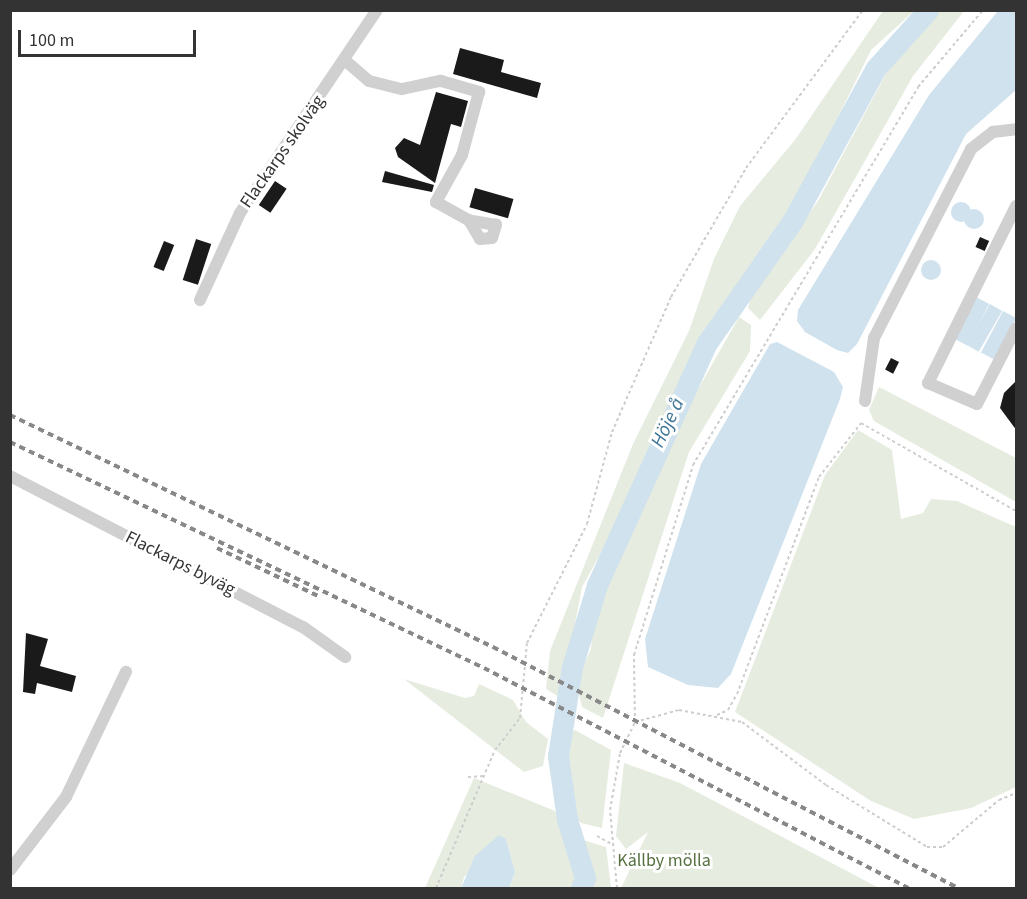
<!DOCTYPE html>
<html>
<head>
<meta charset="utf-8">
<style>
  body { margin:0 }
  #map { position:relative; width:1027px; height:899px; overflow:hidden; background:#fff; font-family:"Source Sans 3",sans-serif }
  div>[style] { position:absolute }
  .green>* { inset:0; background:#e6ecdf }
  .water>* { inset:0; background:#cfe2ee; transform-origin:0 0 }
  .round { border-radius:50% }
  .river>* { height:21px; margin:-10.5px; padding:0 10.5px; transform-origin:10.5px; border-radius:10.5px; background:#cfe2ee }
  .building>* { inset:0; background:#1a1a1a; transform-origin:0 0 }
  .path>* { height:2px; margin-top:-1px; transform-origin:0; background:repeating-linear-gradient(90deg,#cdcdcd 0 3px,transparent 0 6px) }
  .minor>* { height:12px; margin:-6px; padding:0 6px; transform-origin:6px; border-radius:6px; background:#d0d0d0 }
  .rail>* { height:4px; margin-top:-2px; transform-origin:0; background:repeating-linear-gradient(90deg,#888 0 6px,transparent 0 10.5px) }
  span { translate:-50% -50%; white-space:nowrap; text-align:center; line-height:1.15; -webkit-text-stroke:6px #fff; paint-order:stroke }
  .street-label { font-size:18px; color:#333 }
  .park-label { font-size:18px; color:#56703f }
  .water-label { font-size:20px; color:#3f7597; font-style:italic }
  .frame { position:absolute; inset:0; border:12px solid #333; pointer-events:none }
  .scale { position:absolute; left:18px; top:30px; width:178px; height:27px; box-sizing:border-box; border:3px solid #333; border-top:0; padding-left:8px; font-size:18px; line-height:21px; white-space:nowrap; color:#333; -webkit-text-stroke:4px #fff; paint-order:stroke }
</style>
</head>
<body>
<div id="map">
  <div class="green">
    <div style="clip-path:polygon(938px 10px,964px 11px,913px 76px,815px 249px,760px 320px,748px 308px,752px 294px,818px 201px,889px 68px)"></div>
    <div style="clip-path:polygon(883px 11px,914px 11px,871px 50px,794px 206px,680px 379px,622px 515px,582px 587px,561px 698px,546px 689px,550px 651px,633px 444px,689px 331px,714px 259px,740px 206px,795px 140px)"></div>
    <div style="clip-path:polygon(739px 317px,751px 325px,750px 351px,689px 452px,603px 718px,582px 707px,576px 682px,591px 649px,593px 620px,603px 588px,668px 442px)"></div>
    <div style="clip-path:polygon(879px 387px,1016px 458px,1016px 502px,874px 421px,869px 410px)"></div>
    <div style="clip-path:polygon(858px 430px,892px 450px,901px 519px,923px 513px,931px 499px,957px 501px,1016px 527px,1016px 787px,971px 808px,914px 819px,871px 801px,735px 712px,825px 475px)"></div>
    <div style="clip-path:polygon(404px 679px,465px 698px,474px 696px,479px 684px,513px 700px,526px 722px,548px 739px,543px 766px,524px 772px)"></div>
    <div style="clip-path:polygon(575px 730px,611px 750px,602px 828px,581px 823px,572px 813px,565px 737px)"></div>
    <div style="clip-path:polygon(624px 763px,680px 783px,879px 888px,621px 888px,648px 832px,626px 849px,616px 836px)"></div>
    <div style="clip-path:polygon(474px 778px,555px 811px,573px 855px,576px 888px,509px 888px,515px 872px,506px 839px,464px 877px,461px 888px,425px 888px)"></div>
    <div style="clip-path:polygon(583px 840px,606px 847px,611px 888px,589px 888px)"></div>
  </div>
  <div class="water">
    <div style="clip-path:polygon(998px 11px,1016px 11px,1016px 90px,966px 134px,857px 344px,848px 353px,837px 350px,805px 332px,797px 321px,798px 310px,929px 95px)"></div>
    <div class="round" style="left:951px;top:202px;width:20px;height:20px"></div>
    <div class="round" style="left:964px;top:209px;width:20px;height:20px"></div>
    <div class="round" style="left:921px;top:260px;width:20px;height:20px"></div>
    <div style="left:976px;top:297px;width:15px;height:47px;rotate:28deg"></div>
    <div style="left:990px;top:304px;width:14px;height:47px;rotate:30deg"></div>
    <div style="left:1003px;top:311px;width:15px;height:47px;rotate:28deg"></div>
    <div style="clip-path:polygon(777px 342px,834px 372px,843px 387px,840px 399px,731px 674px,718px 688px,688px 685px,648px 667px,645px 639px,701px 464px,770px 344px)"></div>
    <div style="clip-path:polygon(499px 835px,506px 839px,515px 872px,509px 888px,461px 888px,475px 856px)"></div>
  </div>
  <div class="river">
    <div style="left:581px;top:888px;width:11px;rotate:-68deg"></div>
    <div style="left:585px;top:878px;width:62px;rotate:-107deg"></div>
    <div style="left:567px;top:819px;width:64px;rotate:-98.1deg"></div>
    <div style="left:558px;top:756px;width:90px;rotate:-81.1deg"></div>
    <div style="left:572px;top:667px;width:86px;rotate:-73deg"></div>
    <div style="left:597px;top:585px;width:266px;rotate:-65.6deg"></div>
    <div style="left:707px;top:343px;width:150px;rotate:-55deg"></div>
    <div style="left:793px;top:220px;width:173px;rotate:-61.4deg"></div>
    <div style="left:876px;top:68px;width:78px;rotate:-48.1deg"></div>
  </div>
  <div class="building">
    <div style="clip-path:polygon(460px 48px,504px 60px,501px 72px,541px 83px,537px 98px,453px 74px)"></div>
    <div style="clip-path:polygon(436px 92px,468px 101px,461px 127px,451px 124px,435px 183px,398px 157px,395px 148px,404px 138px,420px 145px)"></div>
    <div style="clip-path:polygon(385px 171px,434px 185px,432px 192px,382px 182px)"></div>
    <div style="left:275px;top:181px;width:14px;height:29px;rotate:34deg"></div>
    <div style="left:475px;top:188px;width:40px;height:20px;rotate:16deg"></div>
    <div style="left:980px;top:237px;width:10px;height:11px;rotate:24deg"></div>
    <div style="left:196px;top:239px;width:16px;height:43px;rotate:18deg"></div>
    <div style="left:164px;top:241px;width:11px;height:28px;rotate:22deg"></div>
    <div style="left:891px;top:358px;width:9px;height:13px;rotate:27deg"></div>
    <div style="clip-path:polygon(1017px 380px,1017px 431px,1000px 408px,1004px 393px)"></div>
    <div style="clip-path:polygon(26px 633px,48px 639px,40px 666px,76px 676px,72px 692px,37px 683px,35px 694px,23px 692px)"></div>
  </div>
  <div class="path">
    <div style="left:717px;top:715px;width:12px;rotate:-24deg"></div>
    <div style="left:728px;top:710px;width:18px;rotate:-61deg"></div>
    <div style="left:737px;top:694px;width:232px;rotate:-69.3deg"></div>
    <div style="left:819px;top:477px;width:68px;rotate:-52.1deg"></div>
    <div style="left:861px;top:423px;width:178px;rotate:29.6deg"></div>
    <div style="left:635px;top:722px;width:46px;rotate:-15.3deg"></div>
    <div style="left:679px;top:710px;width:64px;rotate:10.8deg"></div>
    <div style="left:742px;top:722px;width:105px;rotate:36.9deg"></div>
    <div style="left:826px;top:785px;width:119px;rotate:31.5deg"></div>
    <div style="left:927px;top:847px;width:16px"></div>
    <div style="left:943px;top:847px;width:73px;rotate:-40deg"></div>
    <div style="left:999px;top:800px;width:18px;rotate:-22deg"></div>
    <div style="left:468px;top:777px;width:17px;rotate:-3deg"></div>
    <div style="left:597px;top:836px;width:18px;rotate:29deg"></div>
    <div style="left:436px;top:888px;width:150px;rotate:-66.9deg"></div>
    <div style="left:495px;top:750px;width:41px;rotate:-52deg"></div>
    <div style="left:520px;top:718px;width:75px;rotate:-84.7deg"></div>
    <div style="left:527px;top:643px;width:133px;rotate:-63.2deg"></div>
    <div style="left:587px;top:524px;width:95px;rotate:-74.8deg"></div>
    <div style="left:612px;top:432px;width:147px;rotate:-66.4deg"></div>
    <div style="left:671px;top:297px;width:149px;rotate:-59.8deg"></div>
    <div style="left:746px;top:168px;width:197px;rotate:-53.5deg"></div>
    <div style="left:617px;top:888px;width:78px;rotate:-95.1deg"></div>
    <div style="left:610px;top:810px;width:58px;rotate:-80deg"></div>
    <div style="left:620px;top:753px;width:34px;rotate:-64deg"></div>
    <div style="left:635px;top:722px;width:67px;rotate:-90.9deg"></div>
    <div style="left:634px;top:655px;width:199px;rotate:-72.7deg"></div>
    <div style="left:693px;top:465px;width:440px;rotate:-59.2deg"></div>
    <div style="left:918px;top:87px;width:101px;rotate:-49.8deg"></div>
  </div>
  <div class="minor">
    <div style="left:347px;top:62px;width:29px;rotate:41deg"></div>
    <div style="left:369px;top:81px;width:34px;rotate:14deg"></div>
    <div style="left:402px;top:89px;width:40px;rotate:-12deg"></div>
    <div style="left:441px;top:81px;width:40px;rotate:16deg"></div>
    <div style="left:479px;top:92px;width:65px;rotate:105.1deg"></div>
    <div style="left:462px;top:155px;width:54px;rotate:119deg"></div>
    <div style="left:436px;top:202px;width:38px;rotate:29deg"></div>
    <div style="left:469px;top:220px;width:22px;rotate:60deg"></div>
    <div style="left:480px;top:239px;width:12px;rotate:-5deg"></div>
    <div style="left:492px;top:238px;width:14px;rotate:-73deg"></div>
    <div style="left:496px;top:225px;width:27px;rotate:-170deg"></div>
    <div style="left:1016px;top:206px;width:198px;rotate:116.4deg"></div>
    <div style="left:928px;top:383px;width:53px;rotate:23.2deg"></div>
    <div style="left:977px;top:404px;width:85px;rotate:-62.8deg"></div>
    <div style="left:200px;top:300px;width:96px;rotate:-65.3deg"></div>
    <div style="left:240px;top:213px;width:245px;rotate:-56deg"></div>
    <div style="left:865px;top:401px;width:64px;rotate:-81.9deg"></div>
    <div style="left:874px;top:338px;width:212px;rotate:-62.8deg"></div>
    <div style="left:971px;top:149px;width:28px;rotate:-38deg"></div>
    <div style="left:993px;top:132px;width:23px;rotate:-7deg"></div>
    <div style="left:10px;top:476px;width:330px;rotate:27.3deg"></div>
    <div style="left:303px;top:627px;width:52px;rotate:35.5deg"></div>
    <div style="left:10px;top:870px;width:92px;rotate:-52.5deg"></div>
    <div style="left:66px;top:797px;width:139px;rotate:-64.4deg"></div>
  </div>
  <div class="rail">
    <div style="left:10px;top:415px;width:536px;rotate:25.66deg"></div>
    <div style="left:493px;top:647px;width:524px;rotate:27.4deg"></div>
    <div style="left:10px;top:442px;width:525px;rotate:25.49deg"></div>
    <div style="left:484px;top:668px;width:478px;rotate:27.4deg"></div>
    <div style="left:217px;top:548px;width:114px;rotate:25.4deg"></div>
  </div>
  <div class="street-label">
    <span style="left:283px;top:152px;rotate:-55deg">Flackarps skolväg</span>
    <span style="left:180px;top:564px;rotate:27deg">Flackarps byväg</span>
  </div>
  <div class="park-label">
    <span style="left:664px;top:861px">Källby mölla</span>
  </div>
  <div class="water-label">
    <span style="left:668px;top:423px;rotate:-65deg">Höje å</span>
  </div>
  <div class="frame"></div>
  <div class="scale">100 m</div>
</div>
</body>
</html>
